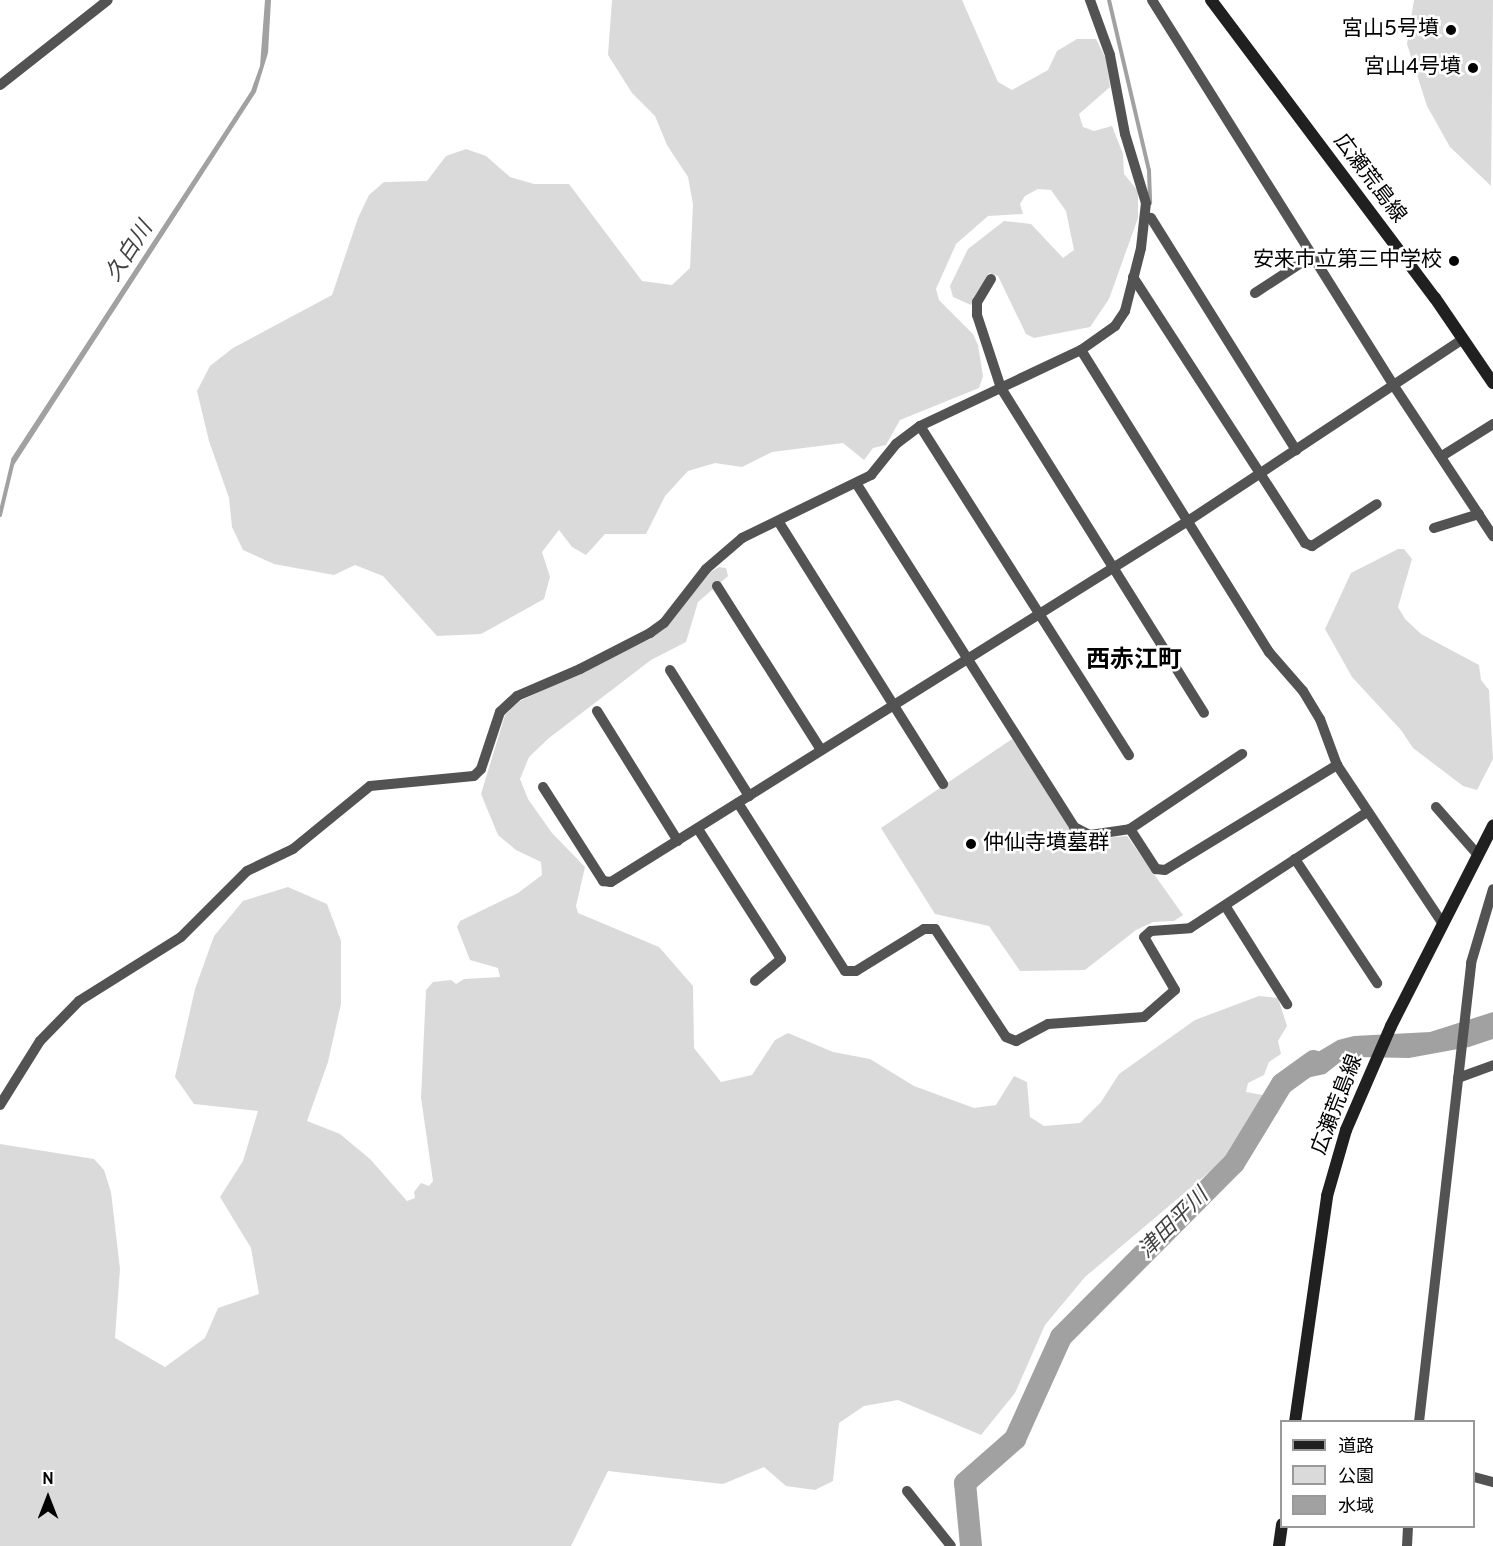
<!DOCTYPE html>
<html>
<head>
<meta charset="utf-8">
<style>
  body { margin:0 }
  #map { position:relative; width:1493px; height:1546px; overflow:hidden; background:#fff; font-family:Overpass,"Noto Sans JP",sans-serif }
  div>[style] { position:absolute }
  .green>* { inset:0; background:#dadada }
  .water>* { inset:0; background:#a1a1a1 }
  .stream>* { height:4px; margin:-2px; padding:0 2px; transform-origin:2px; border-radius:2px; background:#a1a1a1 }
  .river>* { height:22px; margin:-11px; padding:0 11px; transform-origin:11px; border-radius:11px; background:#a1a1a1 }
  .minor>* { height:10px; margin:-5px; padding:0 5px; transform-origin:5px; border-radius:5px; background:#535353 }
  .secondary>* { height:12px; margin:-6px; padding:0 6px; transform-origin:6px; border-radius:6px; background:#202020 }
  .dots>* { width:16px; height:16px; translate:-50% -50%; box-sizing:border-box; border:3px solid #fff; border-radius:50% }
  span { translate:-50% -50%; white-space:nowrap; text-align:center; line-height:1.15; -webkit-text-stroke:5px #fff; paint-order:stroke }
  .poi-label { font-size:21px; color:#000 }
  .right { translate:-100% -50%; text-align:right }
  .left { translate:0 -50%; text-align:left }
  .street-label { font-size:21px; color:#000 }
  .water-label { font-size:22px; color:#424242; font-style:italic }
  .quarter-label { font-size:24px; color:#000; font-weight:700 }
  .legend { position:absolute; left:1280px; top:1420px; width:195px; height:108px; box-sizing:border-box; background:#fff; border:2px solid #999; margin:0; padding:8px 10px; list-style:none; font-size:18px; color:#000 }
  .legend li { display:flex; align-items:center; gap:12px; height:30px }
  .legend b { width:30px; border:2px solid #999 }
  .north { position:absolute; left:18px; top:1468px; width:60px; height:60px; -webkit-text-stroke:4px #fff; paint-order:stroke; rotate:0deg; font-size:16px; font-weight:700; line-height:24px; text-align:center; color:#000 }
  .north::after { content:''; display:block; margin:auto; width:21px; height:27px; background:#000; clip-path:polygon(50% 0,100% 100%,50% 72%,0 100%) }
</style>
</head>
<body>
<div id="map">
  <div class="green">
    <div style="clip-path:polygon(612px 0,962px 0,998px 82px,1012px 90px,1048px 70px,1057px 51px,1077px 39px,1096px 39px,1106px 59px,1110px 87px,1079px 114px,1083px 127px,1094px 131px,1112px 126px,1123px 154px,1124px 174px,1138px 191px,1138px 218px,1109px 299px,1090px 327px,1034px 338px,1026px 334px,998px 276px,989px 273px,971px 305px,953px 297px,950px 286px,968px 249px,1004px 221px,1031px 224px,1063px 258px,1074px 250px,1066px 211px,1051px 190px,1038px 189px,1025px 196px,1020px 204px,1023px 214px,988px 216px,956px 244px,936px 289px,939px 300px,973px 334px,978px 345px,983px 376px,979px 388px,900px 420px,886px 445px,873px 448px,864px 460px,843px 443px,772px 452px,742px 467px,715px 463px,688px 471px,665px 496px,646px 534px,605px 534px,586px 555px,572px 547px,559px 530px,542px 552px,550px 577px,544px 599px,481px 634px,437px 636px,383px 576px,355px 565px,334px 575px,274px 564px,243px 550px,232px 527px,229px 498px,209px 441px,197px 391px,210px 366px,233px 348px,332px 295px,358px 218px,369px 195px,384px 182px,427px 181px,446px 156px,466px 149px,486px 156px,510px 177px,534px 184px,569px 184px,642px 281px,672px 285px,690px 268px,693px 204px,688px 177px,667px 145px,655px 116px,632px 93px,608px 55px)"></div>
    <div style="clip-path:polygon(1414px 0,1493px 0,1491px 186px,1450px 147px,1427px 106px,1407px 44px)"></div>
    <div style="clip-path:polygon(1398px 549px,1404px 549px,1412px 559px,1398px 607px,1405px 619px,1421px 634px,1479px 665px,1481px 680px,1489px 690px,1493px 759px,1477px 790px,1463px 786px,1413px 748px,1401px 730px,1352px 677px,1325px 629px,1351px 573px)"></div>
    <div style="clip-path:polygon(719px 567px,726px 568px,728px 576px,698px 602px,686px 642px,651px 660px,549px 738px,529px 757px,520px 779px,528px 799px,552px 833px,585px 867px,576px 906px,578px 913px,659px 947px,693px 986px,694px 1048px,721px 1082px,752px 1075px,775px 1040px,788px 1033px,833px 1052px,870px 1059px,914px 1086px,974px 1108px,996px 1105px,1014px 1076px,1027px 1082px,1030px 1117px,1044px 1126px,1080px 1123px,1101px 1102px,1119px 1074px,1195px 1020px,1259px 996px,1278px 998px,1287px 1026px,1278px 1041px,1281px 1054px,1269px 1062px,1264px 1075px,1248px 1083px,1246px 1092px,1268px 1096px,1257px 1116px,1221px 1162px,1085px 1277px,1045px 1325px,1015px 1393px,981px 1435px,898px 1400px,864px 1406px,839px 1423px,833px 1481px,815px 1490px,786px 1486px,764px 1467px,723px 1484px,608px 1471px,571px 1546px,0 1546px,0 1144px,94px 1159px,104px 1170px,111px 1192px,120px 1269px,115px 1338px,165px 1367px,205px 1338px,218px 1308px,259px 1294px,251px 1248px,220px 1197px,243px 1161px,258px 1111px,194px 1104px,175px 1077px,195px 989px,214px 936px,243px 901px,288px 887px,327px 904px,341px 941px,341px 1004px,328px 1062px,307px 1121px,340px 1134px,370px 1159px,407px 1201px,415px 1198px,414px 1192px,421px 1183px,429px 1186px,433px 1181px,421px 1098px,426px 990px,433px 982px,451px 980px,456px 984px,464px 979px,500px 977px,498px 968px,470px 960px,457px 927px,460px 921px,518px 893px,542px 875px,541px 862px,516px 850px,498px 835px,481px 794px,505px 715px,518px 702px,650px 639px,709px 573px)"></div>
    <div style="clip-path:polygon(1012px 739px,1090px 839px,1127px 836px,1183px 915px,1174px 921px,1153px 922px,1136px 930px,1085px 970px,1020px 971px,989px 926px,935px 914px,881px 828px)"></div>
  </div>
  <div class="water">
    <div style="clip-path:polygon(265px 0,271px 0,268px 53px,256px 92px,14px 465px,11px 459px,251px 91px,260px 66px)"></div>
    <div style="clip-path:polygon(1493px 1012px,1493px 1039px,1469px 1047px,1409px 1058px,1357px 1057px,1339px 1063px,1325px 1074px,1287px 1082px,1296px 1065px,1338px 1040px,1354px 1036px,1430px 1032px)"></div>
  </div>
  <div class="stream">
    <div style="left:1109px;top:0;width:175px;rotate:76.8deg"></div>
    <div style="left:1149px;top:170px;width:33px;rotate:88deg"></div>
    <div style="left:0;top:515px;width:56px;rotate:-76.5deg"></div>
  </div>
  <div class="river">
    <div style="left:971px;top:1546px;width:63px;rotate:-95.4deg"></div>
    <div style="left:965px;top:1483px;width:67px;rotate:-41.3deg"></div>
    <div style="left:1015px;top:1439px;width:112px;rotate:-65.7deg"></div>
    <div style="left:1061px;top:1337px;width:245px;rotate:-45.2deg"></div>
    <div style="left:1234px;top:1163px;width:92px;rotate:-58.7deg"></div>
    <div style="left:1282px;top:1084px;width:39px;rotate:-36deg"></div>
  </div>
  <div class="minor">
    <div style="left:1152px;top:0;width:456px;rotate:57.9deg"></div>
    <div style="left:1394px;top:386px;width:180px;rotate:56.6deg"></div>
    <div style="left:0;top:85px;width:137px;rotate:-38.2deg"></div>
    <div style="left:1146px;top:217px;width:5px;rotate:11deg"></div>
    <div style="left:1151px;top:218px;width:274px;rotate:58deg"></div>
    <div style="left:1133px;top:277px;width:317px;rotate:57.1deg"></div>
    <div style="left:1305px;top:543px;width:8px;rotate:23deg"></div>
    <div style="left:1312px;top:546px;width:77px;rotate:-32.9deg"></div>
    <div style="left:991px;top:279px;width:27px;rotate:121deg"></div>
    <div style="left:977px;top:302px;width:13px;rotate:90deg"></div>
    <div style="left:977px;top:315px;width:77px;rotate:71.8deg"></div>
    <div style="left:1001px;top:388px;width:383px;rotate:58deg"></div>
    <div style="left:1255px;top:293px;width:69px;rotate:-33.2deg"></div>
    <div style="left:1081px;top:350px;width:356px;rotate:58.1deg"></div>
    <div style="left:1269px;top:652px;width:52px;rotate:48.9deg"></div>
    <div style="left:1303px;top:691px;width:33px;rotate:59deg"></div>
    <div style="left:1320px;top:719px;width:49px;rotate:69.7deg"></div>
    <div style="left:1337px;top:765px;width:191px;rotate:56.3deg"></div>
    <div style="left:920px;top:426px;width:390px;rotate:57.6deg"></div>
    <div style="left:1442px;top:456px;width:60px;rotate:-32.1deg"></div>
    <div style="left:856px;top:483px;width:407px;rotate:57.6deg"></div>
    <div style="left:1074px;top:827px;width:18px;rotate:27deg"></div>
    <div style="left:1090px;top:835px;width:40px;rotate:-8.5deg"></div>
    <div style="left:1130px;top:829px;width:48px;rotate:57deg"></div>
    <div style="left:1156px;top:869px;width:9px;rotate:6deg"></div>
    <div style="left:1165px;top:870px;width:202px;rotate:-31.4deg"></div>
    <div style="left:780px;top:524px;width:307px;rotate:57.9deg"></div>
    <div style="left:1434px;top:528px;width:47px;rotate:-17.3deg"></div>
    <div style="left:717px;top:586px;width:194px;rotate:57.6deg"></div>
    <div style="left:670px;top:670px;width:149px;rotate:57.9deg"></div>
    <div style="left:597px;top:711px;width:153px;rotate:58.1deg"></div>
    <div style="left:543px;top:787px;width:112px;rotate:57.4deg"></div>
    <div style="left:603px;top:881px;width:8px;rotate:7deg"></div>
    <div style="left:611px;top:882px;width:681px;rotate:-32.03deg"></div>
    <div style="left:1188px;top:521px;width:330px;rotate:-33.5deg"></div>
    <div style="left:738px;top:803px;width:199px;rotate:57.5deg"></div>
    <div style="left:845px;top:971px;width:11px"></div>
    <div style="left:856px;top:971px;width:80px;rotate:-31.7deg"></div>
    <div style="left:924px;top:929px;width:11px"></div>
    <div style="left:935px;top:929px;width:129px;rotate:56.7deg"></div>
    <div style="left:1006px;top:1037px;width:11px;rotate:22deg"></div>
    <div style="left:1016px;top:1041px;width:36px;rotate:-28deg"></div>
    <div style="left:1048px;top:1024px;width:96px;rotate:-4.2deg"></div>
    <div style="left:1144px;top:1017px;width:41px;rotate:-41.1deg"></div>
    <div style="left:1175px;top:990px;width:61px;rotate:-120.3deg"></div>
    <div style="left:1144px;top:937px;width:9px;rotate:-41deg"></div>
    <div style="left:1151px;top:931px;width:39px;rotate:-4deg"></div>
    <div style="left:1190px;top:928px;width:212px;rotate:-33.2deg"></div>
    <div style="left:1436px;top:807px;width:64px;rotate:48.8deg"></div>
    <div style="left:698px;top:829px;width:154px;rotate:57.4deg"></div>
    <div style="left:781px;top:959px;width:34px;rotate:140deg"></div>
    <div style="left:1130px;top:829px;width:135px;rotate:-33.8deg"></div>
    <div style="left:1295px;top:859px;width:149px;rotate:56.5deg"></div>
    <div style="left:1226px;top:907px;width:115px;rotate:57.8deg"></div>
    <div style="left:1458px;top:1078px;width:37px;rotate:-20deg"></div>
    <div style="left:0;top:1105px;width:75px;rotate:-58deg"></div>
    <div style="left:40px;top:1041px;width:56px;rotate:-45.7deg"></div>
    <div style="left:79px;top:1001px;width:120px;rotate:-32.1deg"></div>
    <div style="left:181px;top:937px;width:93px;rotate:-45deg"></div>
    <div style="left:247px;top:871px;width:51px;rotate:-25.6deg"></div>
    <div style="left:293px;top:849px;width:99px;rotate:-39.3deg"></div>
    <div style="left:370px;top:786px;width:104px;rotate:-5.5deg"></div>
    <div style="left:474px;top:776px;width:10px;rotate:-45deg"></div>
    <div style="left:481px;top:769px;width:60px;rotate:-71.6deg"></div>
    <div style="left:500px;top:712px;width:23px;rotate:-43deg"></div>
    <div style="left:517px;top:696px;width:69px;rotate:-23.2deg"></div>
    <div style="left:580px;top:669px;width:79px;rotate:-27.2deg"></div>
    <div style="left:650px;top:633px;width:17px;rotate:-36deg"></div>
    <div style="left:664px;top:623px;width:68px;rotate:-52.1deg"></div>
    <div style="left:706px;top:569px;width:48px;rotate:-40.7deg"></div>
    <div style="left:742px;top:538px;width:144px;rotate:-26deg"></div>
    <div style="left:871px;top:475px;width:40px;rotate:-51deg"></div>
    <div style="left:896px;top:444px;width:30px;rotate:-37deg"></div>
    <div style="left:920px;top:426px;width:178px;rotate:-25.3deg"></div>
    <div style="left:1081px;top:350px;width:42px;rotate:-35.2deg"></div>
    <div style="left:1115px;top:326px;width:18px;rotate:-56deg"></div>
    <div style="left:1125px;top:311px;width:65px;rotate:-75.7deg"></div>
    <div style="left:1141px;top:248px;width:45px;rotate:-83.7deg"></div>
    <div style="left:1146px;top:203px;width:72px;rotate:-106.9deg"></div>
    <div style="left:1125px;top:134px;width:80px;rotate:-100.8deg"></div>
    <div style="left:1110px;top:55px;width:59px;rotate:-110deg"></div>
    <div style="left:1419px;top:1422px;width:462px;rotate:-83.5deg"></div>
    <div style="left:1471px;top:963px;width:77px;rotate:-73.4deg"></div>
    <div style="left:1474px;top:1477px;width:20px;rotate:15deg"></div>
    <div style="left:907px;top:1491px;width:70px;rotate:51.3deg"></div>
    <div style="left:1407px;top:1546px;width:20px;rotate:-87deg"></div>
  </div>
  <div class="secondary">
    <div style="left:1211px;top:0;width:373px;rotate:53.1deg"></div>
    <div style="left:1435px;top:298px;width:103px;rotate:55.7deg"></div>
    <div style="left:1295px;top:1422px;width:228px;rotate:-81.9deg"></div>
    <div style="left:1327px;top:1196px;width:69px;rotate:-73.9deg"></div>
    <div style="left:1346px;top:1130px;width:113px;rotate:-66.6deg"></div>
    <div style="left:1391px;top:1026px;width:225px;rotate:-63deg"></div>
    <div style="left:1279px;top:1546px;width:22px;rotate:-82deg"></div>
  </div>
  <div class="dots">
    <div style="left:1451px;top:30px;background:#000"></div>
    <div style="left:1473px;top:68px;background:#000"></div>
    <div style="left:1454px;top:261px;background:#000"></div>
    <div style="left:971px;top:844px;background:#000"></div>
  </div>
  <div class="poi-label">
    <span class="right" style="left:1439px;top:30px">宮山5号墳</span>
    <span class="right" style="left:1461px;top:68px">宮山4号墳</span>
    <span class="right" style="left:1442px;top:261px">安来市立第三中学校</span>
    <span class="left" style="left:983px;top:844px">仲仙寺墳墓群</span>
  </div>
  <div class="street-label">
    <span style="left:1369px;top:179px;rotate:53deg">広瀬荒島線</span>
    <span style="left:1338px;top:1105px;rotate:-69deg">広瀬荒島線</span>
  </div>
  <div class="water-label">
    <span style="left:130px;top:252px;rotate:-57deg">久白川</span>
    <span style="left:1174px;top:1224px;rotate:-45deg">津田平川</span>
  </div>
  <div class="quarter-label">
    <span style="left:1134px;top:662px">西赤江町</span>
  </div>
  <ul class="legend">
  <li><b style="height:8px;background:#202020"></b>道路</li>
  <li><b style="height:16px;background:#dadada"></b>公園</li>
  <li><b style="height:16px;background:#a1a1a1"></b>水域</li>
  </ul>
  <div class="north">N</div>
</div>
</body>
</html>
